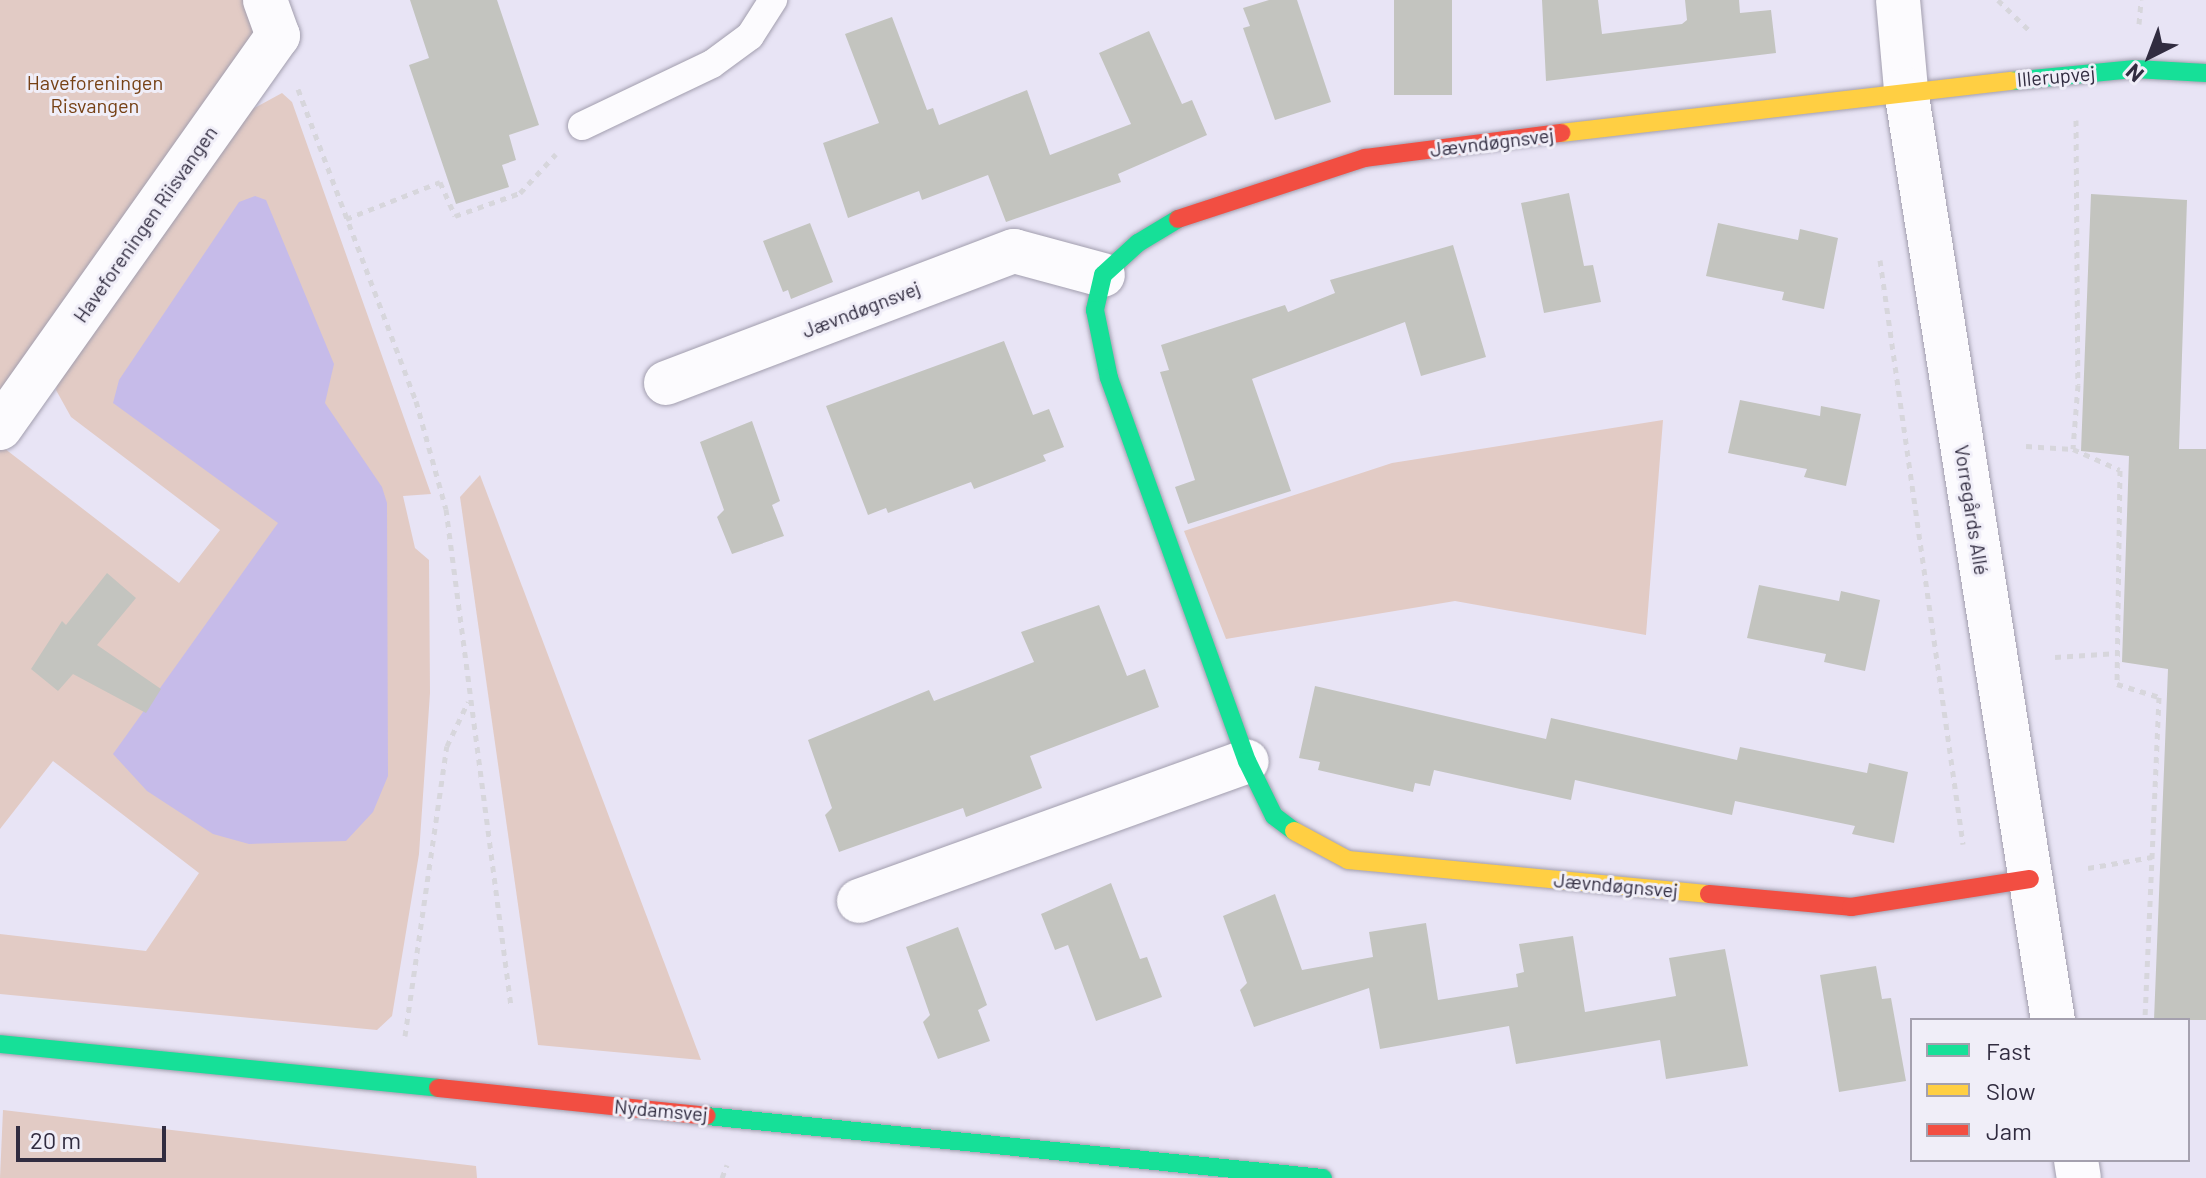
<!DOCTYPE html>
<html>
<head>
<meta charset="utf-8">
<style>
  body { margin:0 }
  #map { position:relative; width:2206px; height:1178px; overflow:hidden; background:#e8e4f5; font-family:Barlow,sans-serif }
  div>[style] { position:absolute }
  .green>* { inset:0; background:#e2cbc5 }
  .water>* { inset:0; background:#c6bbe9 }
  .building>* { inset:0; background:#c3c4bf; transform-origin:0 0 }
  .path>* { height:5px; margin-top:-2.5px; transform-origin:0; background:repeating-linear-gradient(90deg,#d7d6dc 0 6px,transparent 0 12px) }
  .roads { filter:drop-shadow(0 0 2px #a29eae) drop-shadow(0 0 2px #a29eae) }
  .lane>* { height:28px; margin:-14px; padding:0 14px; transform-origin:14px; border-radius:14px; background:#fcfbfe }
  .street>* { height:44px; margin:-22px; padding:0 22px; transform-origin:22px; border-radius:22px; background:#fcfbfe }
  .fast>* { height:18px; margin:-9px; padding:0 9px; transform-origin:9px; border-radius:9px; background:#16e098 }
  .slow>* { height:18px; margin:-9px; padding:0 9px; transform-origin:9px; border-radius:9px; background:#ffcf43 }
  .jam>* { height:18px; margin:-9px; padding:0 9px; transform-origin:9px; border-radius:9px; background:#f24e42 }
  span { translate:-50% -50%; white-space:nowrap; text-align:center; line-height:1.15; -webkit-text-stroke:6px #f0eef8; paint-order:stroke }
  .street-label { font-size:20px; color:#312c40 }
  .park-label { font-size:20px; color:#764115 }
  .legend { position:absolute; left:1910px; top:1018px; width:280px; height:144px; box-sizing:border-box; background:#f0eef8; border:2px solid #a4a0ae; margin:0; padding:10px 14px; list-style:none; font-size:24px; color:#312c40 }
  .legend li { display:flex; align-items:center; gap:16px; height:40px }
  .legend b { width:40px; border:2px solid #a4a0ae }
  .north { position:absolute; left:2110px; top:16px; width:80px; height:80px; -webkit-text-stroke:6px #f0eef8; paint-order:stroke; rotate:222deg; font-size:22px; font-weight:700; line-height:32px; text-align:center; color:#312c40 }
  .north::after { content:''; display:block; margin:auto; width:28px; height:36px; background:#312c40; clip-path:polygon(50% 0,100% 100%,50% 72%,0 100%) }
  .scale { position:absolute; left:16px; top:1126px; width:150px; height:36px; box-sizing:border-box; border:4px solid #312c40; border-top:0; padding-left:10px; font-size:24px; line-height:28px; white-space:nowrap; color:#312c40; -webkit-text-stroke:6px #f0eef8; paint-order:stroke }
</style>
</head>
<body>
<div id="map">
  <div class="green">
    <div style="clip-path:polygon(0 0,246px 0,256px 29px,0 395px)"></div>
    <div style="clip-path:polygon(282px 93px,292px 102px,431px 494px,403px 496px,415px 548px,429px 560px,430px 693px,419px 854px,392px 1016px,377px 1030px,0 994px,0 934px,146px 951px,199px 873px,53px 761px,0 829px,0 445px,179px 583px,220px 530px,71px 417px,56px 390px,60px 368px,240px 116px)"></div>
    <div style="clip-path:polygon(1663px 420px,1646px 635px,1455px 601px,1226px 639px,1184px 531px,1392px 463px)"></div>
    <div style="clip-path:polygon(480px 475px,701px 1060px,538px 1045px,460px 497px)"></div>
    <div style="clip-path:polygon(3px 1110px,476px 1166px,477px 1178px,0 1178px)"></div>
  </div>
  <div class="water">
    <div style="clip-path:polygon(255px 196px,266px 200px,334px 364px,325px 403px,382px 487px,387px 503px,388px 776px,373px 812px,346px 841px,249px 844px,213px 834px,147px 791px,113px 754px,278px 523px,113px 403px,119px 380px,239px 202px)"></div>
  </div>
  <div class="building">
    <div style="clip-path:polygon(410px 0,497px 0,539px 125px,509px 135px,516px 160px,502px 165px,509px 187px,456px 204px,409px 65px,429px 58px)"></div>
    <div style="clip-path:polygon(1269px 0,1297px 0,1331px 102px,1275px 120px,1243px 28px,1250px 26px,1243px 8px)"></div>
    <div style="left:1394px;top:0;width:58px;height:95px"></div>
    <div style="clip-path:polygon(1542px 0,1598px 0,1602px 34px,1682px 24px,1687px 20px,1685px 0,1739px 0,1740px 13px,1771px 10px,1776px 53px,1546px 81px)"></div>
    <div style="clip-path:polygon(892px 17px,927px 110px,933px 108px,939px 125px,1027px 90px,1050px 155px,1131px 124px,1099px 53px,1149px 31px,1182px 104px,1192px 100px,1207px 135px,1118px 174px,1121px 182px,1006px 222px,988px 175px,922px 200px,919px 191px,848px 218px,823px 143px,879px 123px,845px 34px)"></div>
    <div style="clip-path:polygon(1569px 193px,1584px 266px,1593px 265px,1601px 302px,1544px 313px,1521px 203px)"></div>
    <div style="clip-path:polygon(2091px 194px,2187px 200px,2179px 449px,2206px 449px,2206px 1020px,2154px 1020px,2168px 669px,2122px 662px,2129px 456px,2081px 451px)"></div>
    <div style="clip-path:polygon(810px 223px,833px 282px,791px 299px,788px 290px,783px 292px,763px 241px)"></div>
    <div style="clip-path:polygon(1718px 223px,1798px 240px,1800px 229px,1838px 238px,1824px 309px,1782px 300px,1784px 292px,1706px 276px)"></div>
    <div style="clip-path:polygon(1453px 245px,1486px 357px,1421px 376px,1405px 322px,1252px 379px,1291px 491px,1188px 524px,1175px 487px,1195px 480px,1160px 372px,1169px 370px,1161px 345px,1285px 305px,1288px 312px,1335px 293px,1330px 280px)"></div>
    <div style="clip-path:polygon(1004px 341px,1033px 415px,1049px 409px,1064px 447px,1043px 455px,1046px 461px,974px 489px,971px 482px,888px 513px,886px 508px,868px 515px,826px 406px)"></div>
    <div style="clip-path:polygon(1740px 400px,1820px 416px,1821px 406px,1861px 414px,1846px 486px,1804px 477px,1807px 469px,1728px 453px)"></div>
    <div style="clip-path:polygon(752px 421px,780px 501px,772px 505px,784px 536px,732px 554px,717px 517px,724px 510px,700px 442px)"></div>
    <div style="clip-path:polygon(107px 573px,136px 598px,97px 645px,161px 689px,146px 713px,73px 674px,58px 691px,31px 669px,62px 621px,66px 625px)"></div>
    <div style="clip-path:polygon(1759px 585px,1839px 601px,1841px 591px,1880px 600px,1865px 671px,1824px 662px,1826px 654px,1747px 638px)"></div>
    <div style="clip-path:polygon(1099px 605px,1127px 676px,1145px 669px,1159px 707px,1030px 756px,1042px 788px,966px 817px,963px 808px,839px 852px,825px 815px,832px 808px,808px 740px,929px 690px,934px 701px,1034px 662px,1021px 632px)"></div>
    <div style="clip-path:polygon(1315px 686px,1546px 739px,1551px 718px,1737px 760px,1740px 747px,1867px 773px,1869px 763px,1908px 772px,1894px 843px,1852px 834px,1855px 826px,1735px 801px,1732px 815px,1575px 780px,1571px 800px,1434px 770px,1430px 786px,1415px 783px,1413px 792px,1318px 770px,1320px 762px,1299px 758px)"></div>
    <div style="clip-path:polygon(1111px 883px,1140px 959px,1147px 957px,1162px 997px,1096px 1021px,1068px 945px,1055px 950px,1041px 914px)"></div>
    <div style="clip-path:polygon(1275px 894px,1302px 970px,1373px 957px,1369px 932px,1426px 923px,1438px 1000px,1518px 987px,1516px 974px,1524px 972px,1519px 944px,1573px 936px,1585px 1012px,1676px 996px,1669px 958px,1725px 949px,1748px 1066px,1666px 1079px,1660px 1040px,1516px 1064px,1509px 1026px,1380px 1049px,1369px 988px,1254px 1027px,1240px 990px,1247px 983px,1223px 916px)"></div>
    <div style="clip-path:polygon(958px 927px,987px 1005px,978px 1010px,990px 1041px,938px 1059px,923px 1022px,930px 1015px,906px 947px)"></div>
    <div style="clip-path:polygon(1876px 966px,1882px 999px,1891px 998px,1906px 1081px,1839px 1092px,1820px 975px)"></div>
  </div>
  <div class="path">
    <div style="left:1998px;top:0;width:43px;rotate:44.1deg"></div>
    <div style="left:2139px;top:24px;width:24px;rotate:-85deg"></div>
    <div style="left:298px;top:89px;width:334px;rotate:69.3deg"></div>
    <div style="left:416px;top:401px;width:112px;rotate:74.5deg"></div>
    <div style="left:446px;top:509px;width:501px;rotate:82.55deg"></div>
    <div style="left:2076px;top:120px;width:265px;rotate:89.6deg"></div>
    <div style="left:2078px;top:385px;width:64px;rotate:94.5deg"></div>
    <div style="left:2073px;top:449px;width:51px;rotate:24.1deg"></div>
    <div style="left:2120px;top:470px;width:214px;rotate:90.8deg"></div>
    <div style="left:2117px;top:684px;width:44px;rotate:17.2deg"></div>
    <div style="left:2159px;top:697px;width:323px;rotate:92.5deg"></div>
    <div style="left:346px;top:219px;width:101px;rotate:-21.5deg"></div>
    <div style="left:440px;top:182px;width:37px;rotate:66deg"></div>
    <div style="left:455px;top:216px;width:69px;rotate:-19.5deg"></div>
    <div style="left:520px;top:193px;width:53px;rotate:-47.3deg"></div>
    <div style="left:1880px;top:260px;width:590px;rotate:81.91deg"></div>
    <div style="left:2026px;top:446px;width:47px;rotate:3.7deg"></div>
    <div style="left:2055px;top:657px;width:63px;rotate:-3.6deg"></div>
    <div style="left:2088px;top:868px;width:65px;rotate:-9.8deg"></div>
    <div style="left:405px;top:1036px;width:293px;rotate:-81.8deg"></div>
    <div style="left:447px;top:746px;width:49px;rotate:-64.5deg"></div>
    <div style="left:722px;top:1178px;width:14px;rotate:-69deg"></div>
  </div>
  <div class="roads">
    <div class="lane">
      <div style="left:582px;top:126px;width:144px;rotate:-25.5deg"></div>
      <div style="left:712px;top:64px;width:47px;rotate:-36.4deg"></div>
      <div style="left:750px;top:36px;width:43px;rotate:-57.4deg"></div>
    </div>
    <div class="street">
      <div style="left:1898px;top:0;width:90px;rotate:84.9deg"></div>
      <div style="left:1906px;top:90px;width:942px;rotate:81.02deg"></div>
      <div style="left:666px;top:383px;width:372px;rotate:-20.8deg"></div>
      <div style="left:1014px;top:251px;width:92px;rotate:15.1deg"></div>
      <div style="left:0;top:428px;width:481px;rotate:-54.7deg"></div>
      <div style="left:278px;top:36px;width:38px;rotate:-110deg"></div>
      <div style="left:859px;top:901px;width:412px;rotate:-19.8deg"></div>
      <div style="left:2076px;top:1160px;width:18px;rotate:81deg"></div>
    </div>
    <div class="fast">
      <div style="left:2012px;top:81px;width:124px;rotate:-5.6deg"></div>
      <div style="left:2135px;top:69px;width:71px;rotate:3.2deg"></div>
      <div style="left:1178px;top:219px;width:47px;rotate:149deg"></div>
      <div style="left:1138px;top:243px;width:47px;rotate:137.6deg"></div>
      <div style="left:1103px;top:275px;width:36px;rotate:103deg"></div>
      <div style="left:1095px;top:310px;width:69px;rotate:78.4deg"></div>
      <div style="left:1109px;top:378px;width:407px;rotate:70.2deg"></div>
      <div style="left:1247px;top:761px;width:61px;rotate:63.9deg"></div>
      <div style="left:1274px;top:816px;width:25px;rotate:37deg"></div>
      <div style="left:0;top:1044px;width:440px;rotate:5.7deg"></div>
      <div style="left:707px;top:1116px;width:619px;rotate:5.75deg"></div>
    </div>
    <div class="slow">
      <div style="left:1561px;top:133px;width:454px;rotate:-6.6deg"></div>
      <div style="left:1294px;top:831px;width:61px;rotate:28.2deg"></div>
      <div style="left:1348px;top:860px;width:363px;rotate:5.4deg"></div>
    </div>
    <div class="jam">
      <div style="left:1178px;top:219px;width:197px;rotate:-18.1deg"></div>
      <div style="left:1365px;top:158px;width:198px;rotate:-7.3deg"></div>
      <div style="left:1709px;top:894px;width:143px;rotate:5.2deg"></div>
      <div style="left:1851px;top:907px;width:181px;rotate:-8.9deg"></div>
      <div style="left:438px;top:1088px;width:270px;rotate:5.9deg"></div>
    </div>
  </div>
  <div class="street-label">
    <span style="left:2056px;top:76px;rotate:-5deg">Illerupvej</span>
    <span style="left:1492px;top:142px;rotate:-7deg">Jævndøgnsvej</span>
    <span style="left:145px;top:224px;rotate:-55deg">Haveforeningen Riisvangen</span>
    <span style="left:861px;top:309px;rotate:-21deg">Jævndøgnsvej</span>
    <span style="left:1972px;top:510px;rotate:81deg">Vorregårds Allé</span>
    <span style="left:1616px;top:885px;rotate:5deg">Jævndøgnsvej</span>
    <span style="left:661px;top:1110px;rotate:5deg">Nydamsvej</span>
  </div>
  <div class="park-label">
    <span style="left:95px;top:94px">Haveforeningen<br>Risvangen</span>
  </div>
  <ul class="legend">
  <li><b style="height:10px;background:#16e098"></b>Fast</li>
  <li><b style="height:10px;background:#ffcf43"></b>Slow</li>
  <li><b style="height:10px;background:#f24e42"></b>Jam</li>
  </ul>
  <div class="north">N</div>
  <div class="scale">20 m</div>
</div>
</body>
</html>
